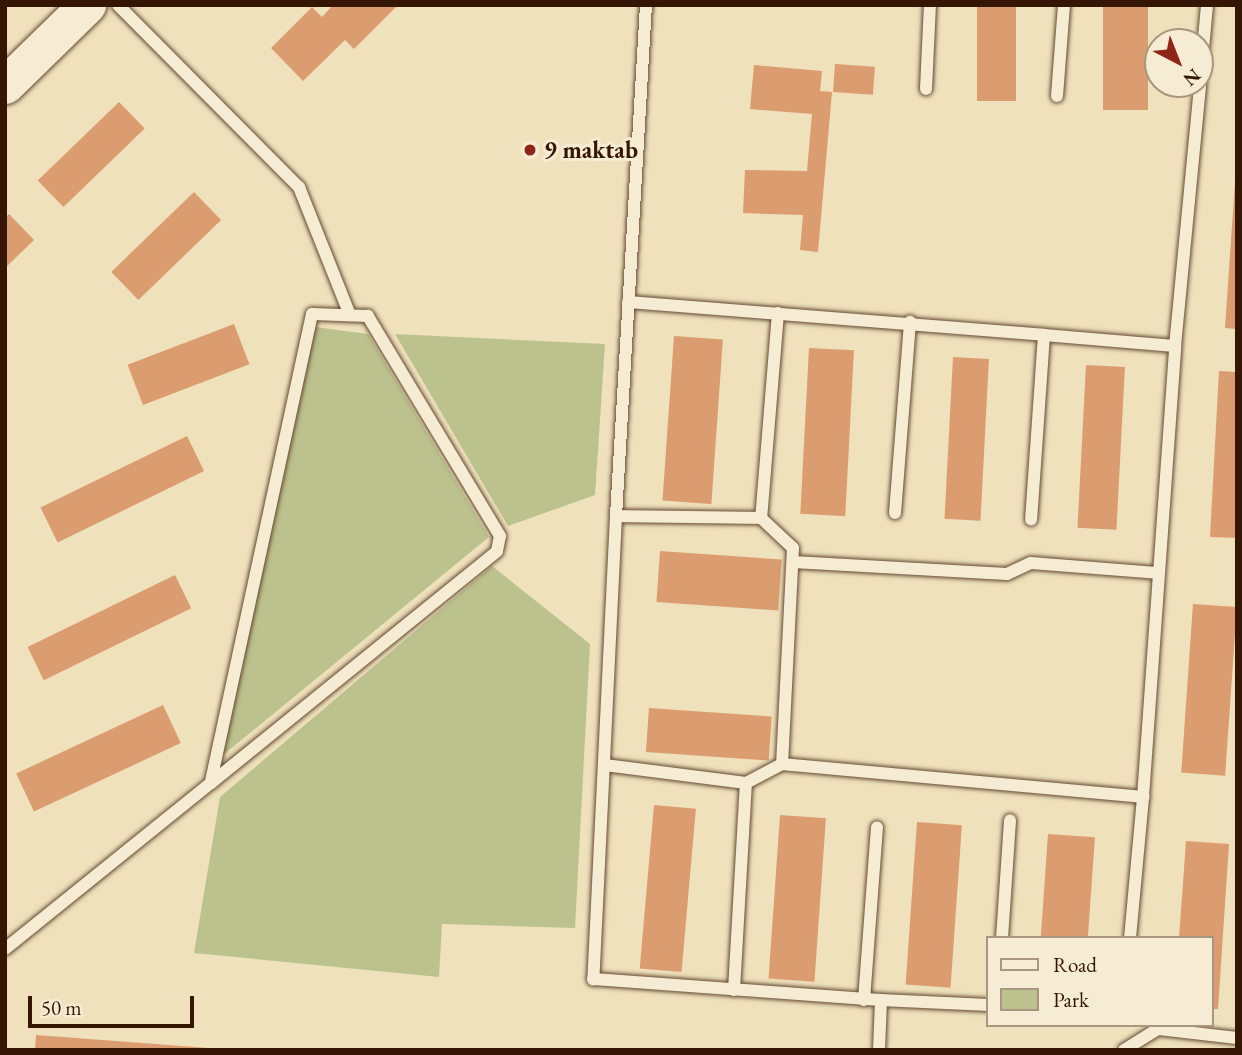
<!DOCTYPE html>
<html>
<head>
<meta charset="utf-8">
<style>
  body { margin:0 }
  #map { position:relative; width:1242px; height:1055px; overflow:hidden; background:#efe1bb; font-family:"EB Garamond",serif }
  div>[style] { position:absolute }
  .green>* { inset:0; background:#bcc28e }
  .building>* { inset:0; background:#db9c70; transform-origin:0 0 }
  .roads { filter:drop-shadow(0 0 2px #644932) drop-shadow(0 0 2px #644932) }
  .lane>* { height:12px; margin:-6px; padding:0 6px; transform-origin:6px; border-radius:6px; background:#f5ecd3 }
  .secondary>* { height:37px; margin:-18.5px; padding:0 18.5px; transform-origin:18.5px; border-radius:18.5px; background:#f5ecd3 }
  .dots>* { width:19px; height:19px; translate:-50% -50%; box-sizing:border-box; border:4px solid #f5ecd3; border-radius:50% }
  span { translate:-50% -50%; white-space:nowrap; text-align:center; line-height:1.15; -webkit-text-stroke:6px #f5ecd3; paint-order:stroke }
  .poi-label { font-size:24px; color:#351605; font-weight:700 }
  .left { translate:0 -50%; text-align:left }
  .frame { position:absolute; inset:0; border:7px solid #351605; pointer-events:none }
  .legend { position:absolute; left:986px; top:936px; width:228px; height:91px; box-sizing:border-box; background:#f5ecd3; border:2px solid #a89681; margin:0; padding:9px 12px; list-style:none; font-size:21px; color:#351605 }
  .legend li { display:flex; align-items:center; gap:14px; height:35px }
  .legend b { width:35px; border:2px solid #a89681 }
  .north { position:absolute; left:1144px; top:28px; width:70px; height:70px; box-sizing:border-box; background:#f5ecd3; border:2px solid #a89681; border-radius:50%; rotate:138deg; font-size:19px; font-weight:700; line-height:28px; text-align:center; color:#351605 }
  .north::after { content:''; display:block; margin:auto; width:24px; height:32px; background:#8f2418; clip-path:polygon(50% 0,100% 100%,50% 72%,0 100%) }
  .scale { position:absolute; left:28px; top:996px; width:166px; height:32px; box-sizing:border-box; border:4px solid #351605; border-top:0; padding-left:9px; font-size:21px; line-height:24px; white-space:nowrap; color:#351605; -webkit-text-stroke:5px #f5ecd3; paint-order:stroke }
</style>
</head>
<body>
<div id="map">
  <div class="green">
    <div style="clip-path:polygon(315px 327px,368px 334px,489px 537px,217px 760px)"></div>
    <div style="clip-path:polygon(395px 334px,605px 344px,595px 495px,508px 526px)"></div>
    <div style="clip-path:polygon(492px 566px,590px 644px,575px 928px,442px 924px,439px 977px,194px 953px,220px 797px)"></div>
  </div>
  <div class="building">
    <div style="clip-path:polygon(333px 5px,398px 5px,354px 49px,345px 40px,303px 81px,271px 48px,312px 7px,322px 17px)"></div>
    <div style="left:977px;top:5px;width:39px;height:96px"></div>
    <div style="left:1103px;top:5px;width:45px;height:105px"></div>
    <div style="left:835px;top:64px;width:40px;height:28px;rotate:4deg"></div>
    <div style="clip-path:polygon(754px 65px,822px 71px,820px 91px,832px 92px,818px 252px,800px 250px,803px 215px,743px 213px,745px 170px,807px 171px,812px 114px,750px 109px)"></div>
    <div style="left:119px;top:102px;width:37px;height:113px;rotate:46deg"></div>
    <div style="clip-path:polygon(1235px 182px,1237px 182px,1237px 329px,1225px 328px)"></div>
    <div style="left:194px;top:192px;width:39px;height:115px;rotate:46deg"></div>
    <div style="clip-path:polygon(9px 214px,34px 240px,5px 268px,5px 218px)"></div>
    <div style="left:234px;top:324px;width:43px;height:114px;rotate:69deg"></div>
    <div style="left:674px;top:336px;width:49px;height:165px;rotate:4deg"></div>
    <div style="left:809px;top:348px;width:45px;height:166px;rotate:3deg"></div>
    <div style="left:953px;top:357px;width:36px;height:162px;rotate:3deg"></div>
    <div style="left:1086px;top:365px;width:39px;height:163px;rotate:3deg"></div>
    <div style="clip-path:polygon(1219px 371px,1237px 372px,1237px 538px,1210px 537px)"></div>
    <div style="left:187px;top:436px;width:39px;height:163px;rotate:64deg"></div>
    <div style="left:660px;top:551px;width:122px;height:51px;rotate:4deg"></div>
    <div style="left:175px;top:575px;width:37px;height:164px;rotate:64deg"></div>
    <div style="left:1193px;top:604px;width:44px;height:169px;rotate:4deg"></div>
    <div style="left:163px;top:705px;width:42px;height:162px;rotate:65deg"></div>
    <div style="left:649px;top:708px;width:123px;height:44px;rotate:4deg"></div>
    <div style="left:654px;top:805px;width:42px;height:164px;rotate:5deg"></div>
    <div style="left:780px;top:815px;width:46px;height:164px;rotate:4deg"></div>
    <div style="left:917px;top:822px;width:45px;height:163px;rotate:4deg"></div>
    <div style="left:1048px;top:834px;width:47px;height:104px;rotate:4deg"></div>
    <div style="clip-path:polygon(1186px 841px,1229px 844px,1218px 1009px,1212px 1009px,1212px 938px,1179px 938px)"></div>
    <div style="clip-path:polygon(36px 1035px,208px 1048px,208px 1050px,35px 1050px)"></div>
  </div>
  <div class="roads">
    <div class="lane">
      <div style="left:118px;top:5px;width:257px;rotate:45.2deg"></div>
      <div style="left:299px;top:187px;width:138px;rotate:68.3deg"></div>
      <div style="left:646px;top:5px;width:512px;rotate:93.36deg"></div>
      <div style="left:616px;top:516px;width:464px;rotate:92.8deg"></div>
      <div style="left:593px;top:979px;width:289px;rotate:4.2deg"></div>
      <div style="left:1200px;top:81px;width:76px;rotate:-84.7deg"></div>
      <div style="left:926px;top:89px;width:84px;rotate:-87.3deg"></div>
      <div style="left:1057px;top:96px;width:91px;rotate:-85.6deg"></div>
      <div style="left:628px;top:302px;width:417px;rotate:4.5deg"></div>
      <div style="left:1044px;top:335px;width:185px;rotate:94deg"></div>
      <div style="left:778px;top:313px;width:206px;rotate:94.7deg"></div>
      <div style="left:761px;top:518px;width:44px;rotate:43.2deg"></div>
      <div style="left:793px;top:548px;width:216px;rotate:92.9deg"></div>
      <div style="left:1044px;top:335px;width:131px;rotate:4.8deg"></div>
      <div style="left:895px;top:513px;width:192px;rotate:-85.5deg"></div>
      <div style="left:616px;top:516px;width:145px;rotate:0.8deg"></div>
      <div style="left:793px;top:562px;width:214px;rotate:3.2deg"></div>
      <div style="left:1007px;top:574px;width:26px;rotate:-25deg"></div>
      <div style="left:1031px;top:563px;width:126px;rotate:4.5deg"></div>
      <div style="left:605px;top:765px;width:142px;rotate:7.3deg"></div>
      <div style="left:1002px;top:938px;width:118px;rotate:-86.1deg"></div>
      <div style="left:1130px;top:938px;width:142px;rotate:-84.7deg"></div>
      <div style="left:1143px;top:797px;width:452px;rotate:-85.9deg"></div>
      <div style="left:1175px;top:346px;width:263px;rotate:-84.5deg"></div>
      <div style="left:5px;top:949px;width:265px;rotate:-38.9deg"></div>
      <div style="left:211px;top:783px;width:368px;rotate:-39deg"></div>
      <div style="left:497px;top:551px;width:15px;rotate:-79deg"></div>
      <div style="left:500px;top:536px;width:257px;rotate:-121deg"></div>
      <div style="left:368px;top:316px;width:56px;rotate:-178deg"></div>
      <div style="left:312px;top:314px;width:480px;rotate:102.2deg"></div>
      <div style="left:734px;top:990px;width:207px;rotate:-86.7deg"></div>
      <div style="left:746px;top:783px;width:41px;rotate:-27.8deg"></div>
      <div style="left:782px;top:764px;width:363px;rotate:5.2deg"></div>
      <div style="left:864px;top:1000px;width:173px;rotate:-85.7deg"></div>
      <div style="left:879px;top:1050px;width:50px;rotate:-87.7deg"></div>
      <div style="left:881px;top:1000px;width:107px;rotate:2.7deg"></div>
      <div style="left:1124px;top:1050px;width:40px;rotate:-32deg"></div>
      <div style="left:1158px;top:1029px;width:80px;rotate:6.5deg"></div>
    </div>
    <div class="secondary">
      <div style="left:5px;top:85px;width:115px;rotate:-44.3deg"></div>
    </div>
  </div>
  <div class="dots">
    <div style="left:530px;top:150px;background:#8f2418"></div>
  </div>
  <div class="poi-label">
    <span class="left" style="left:544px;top:150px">9 maktab</span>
  </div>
  <div class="frame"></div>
  <ul class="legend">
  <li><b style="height:9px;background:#f5ecd3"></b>Road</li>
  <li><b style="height:19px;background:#bcc28e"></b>Park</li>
  </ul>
  <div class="north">N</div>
  <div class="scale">50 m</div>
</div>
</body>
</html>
